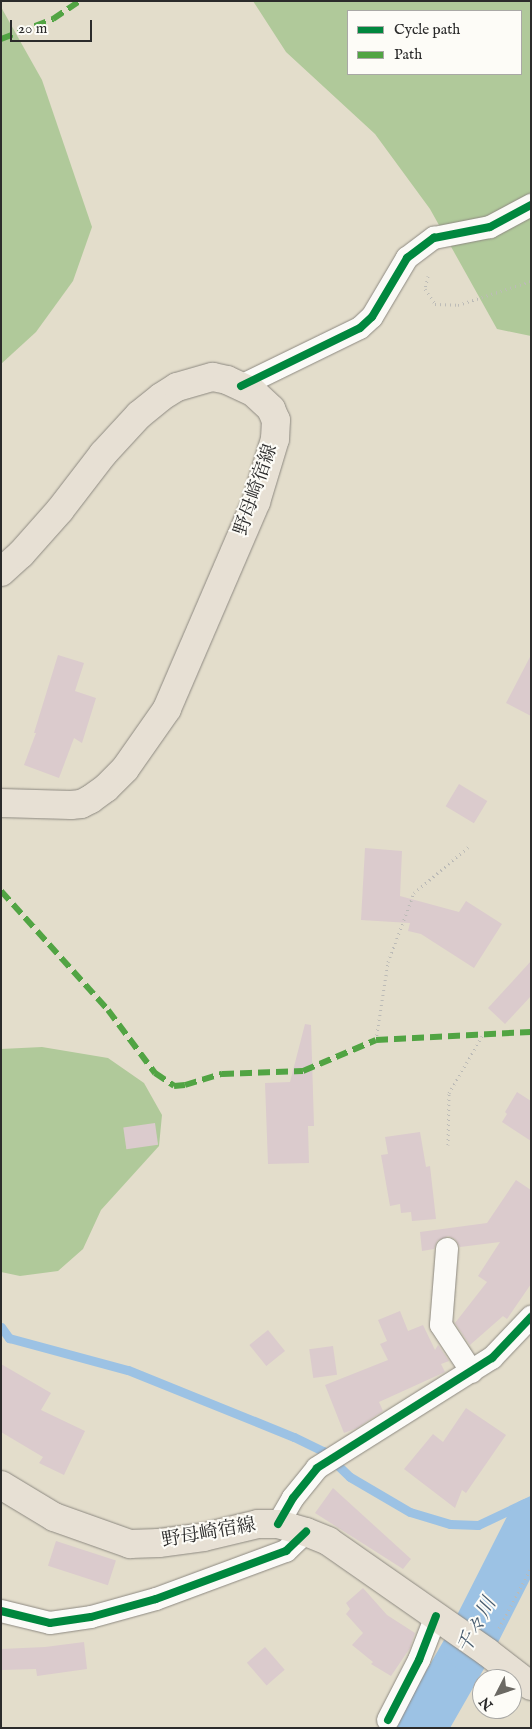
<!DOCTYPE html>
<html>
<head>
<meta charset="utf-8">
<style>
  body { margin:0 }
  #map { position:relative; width:532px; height:1729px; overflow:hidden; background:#e3ddcb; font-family:"IM FELL English","Noto Serif JP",serif }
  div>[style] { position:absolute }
  .forest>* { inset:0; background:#b0c99a }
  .stream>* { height:9px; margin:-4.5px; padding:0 4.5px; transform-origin:4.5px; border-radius:4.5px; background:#9cc2e4 }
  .river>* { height:49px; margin:-24.5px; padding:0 24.5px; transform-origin:24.5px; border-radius:24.5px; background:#9cc2e4 }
  .building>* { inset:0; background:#dbcbcd; transform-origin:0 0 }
  .path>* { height:3px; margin-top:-1.5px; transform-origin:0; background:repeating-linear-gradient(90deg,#bcbbb7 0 1px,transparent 0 5px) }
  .roads { filter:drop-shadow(0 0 1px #8d8981) drop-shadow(0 0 1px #8d8981) }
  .minor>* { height:22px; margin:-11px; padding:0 11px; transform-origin:11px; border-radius:11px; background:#fbfaf7 }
  .primary>* { height:28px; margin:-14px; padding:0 14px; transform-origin:14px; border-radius:14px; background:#e7e0d4 }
  .quiet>* { height:6px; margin-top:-3px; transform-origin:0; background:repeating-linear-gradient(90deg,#51a443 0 12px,transparent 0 18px) }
  .cycleway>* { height:8px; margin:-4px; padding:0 4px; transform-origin:4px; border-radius:4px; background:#00873e }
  span { translate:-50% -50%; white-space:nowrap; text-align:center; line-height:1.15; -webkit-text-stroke:4px #fdfcf7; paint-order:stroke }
  .street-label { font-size:19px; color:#2b2b2b }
  .water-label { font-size:20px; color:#485c6f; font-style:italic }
  .frame { position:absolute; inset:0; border:2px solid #2b2b2b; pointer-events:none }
  .legend { position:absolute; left:347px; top:10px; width:175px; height:65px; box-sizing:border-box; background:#fdfcf7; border:1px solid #a9a8a5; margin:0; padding:6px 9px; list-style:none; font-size:15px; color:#2b2b2b }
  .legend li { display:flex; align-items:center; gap:10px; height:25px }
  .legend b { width:25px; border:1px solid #a9a8a5 }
  .north { position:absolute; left:472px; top:1669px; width:50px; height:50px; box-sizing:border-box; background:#fdfcf7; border:1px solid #a9a8a5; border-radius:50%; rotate:229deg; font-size:14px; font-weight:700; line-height:20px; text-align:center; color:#2b2b2b }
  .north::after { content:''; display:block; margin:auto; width:18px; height:22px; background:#6b6963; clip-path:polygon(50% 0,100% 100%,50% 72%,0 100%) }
  .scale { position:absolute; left:10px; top:20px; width:82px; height:22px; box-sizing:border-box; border:2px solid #2b2b2b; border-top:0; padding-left:6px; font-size:15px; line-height:18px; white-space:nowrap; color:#2b2b2b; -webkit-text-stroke:4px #fdfcf7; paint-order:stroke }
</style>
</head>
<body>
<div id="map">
  <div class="forest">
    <div style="clip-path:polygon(evenodd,253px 1px,531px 1px,531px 336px,497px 329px,430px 209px,375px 134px,286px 52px,253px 1px,348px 11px,521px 11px,521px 74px,348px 74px,348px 11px)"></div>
    <div style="clip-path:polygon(1px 7px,42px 80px,92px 227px,73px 281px,36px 332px,1px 364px)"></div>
    <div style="clip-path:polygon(42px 1047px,108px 1058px,144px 1083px,162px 1115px,159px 1146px,101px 1210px,83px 1249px,58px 1271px,20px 1276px,1px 1272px,1px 1049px)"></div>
  </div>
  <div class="stream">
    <div style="left:1px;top:1327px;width:14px;rotate:54deg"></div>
    <div style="left:9px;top:1338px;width:123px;rotate:15.1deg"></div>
    <div style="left:128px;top:1370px;width:179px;rotate:22deg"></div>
    <div style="left:294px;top:1437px;width:32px;rotate:26deg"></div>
    <div style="left:323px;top:1451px;width:37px;rotate:44deg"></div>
    <div style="left:350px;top:1477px;width:69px;rotate:30.3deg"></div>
    <div style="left:410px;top:1512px;width:42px;rotate:16.7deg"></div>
    <div style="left:450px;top:1524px;width:28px;rotate:2deg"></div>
    <div style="left:478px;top:1525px;width:59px;rotate:-25.3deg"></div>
  </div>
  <div class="river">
    <div style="left:421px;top:1728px;width:95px;rotate:-60.2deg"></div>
    <div style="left:468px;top:1646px;width:139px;rotate:-63.1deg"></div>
  </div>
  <div class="building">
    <div style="clip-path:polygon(58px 655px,84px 663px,75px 691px,96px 698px,82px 743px,74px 738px,59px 778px,24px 765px,36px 733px,34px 733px)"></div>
    <div style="clip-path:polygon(531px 655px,531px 716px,506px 703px)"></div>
    <div style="left:459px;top:784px;width:33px;height:26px;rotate:31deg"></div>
    <div style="clip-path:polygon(365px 848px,402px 851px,400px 896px,459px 912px,466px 901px,502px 924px,474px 968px,421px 934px,408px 931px,410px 923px,361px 920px)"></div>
    <div style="clip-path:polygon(531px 961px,531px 996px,505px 1024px,488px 1008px)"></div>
    <div style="clip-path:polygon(305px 1024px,311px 1025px,314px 1126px,308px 1126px,309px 1163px,268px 1164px,265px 1083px,290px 1082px)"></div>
    <div style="clip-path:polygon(517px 1092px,531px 1101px,531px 1141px,502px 1122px,507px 1114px,505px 1112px)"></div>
    <div style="left:155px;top:1123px;width:22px;height:32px;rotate:82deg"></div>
    <div style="clip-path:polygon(420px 1132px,426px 1167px,430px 1166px,436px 1219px,412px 1221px,411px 1212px,401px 1213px,400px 1204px,390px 1206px,381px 1155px,388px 1154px,385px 1137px)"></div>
    <div style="clip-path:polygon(516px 1180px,531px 1190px,531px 1284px,507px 1319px,503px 1316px,470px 1345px,455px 1323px,487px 1282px,478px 1276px,500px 1242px,460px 1247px,455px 1239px,448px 1236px,437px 1241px,434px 1249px,422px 1251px,420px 1232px,487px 1223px)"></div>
    <div style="clip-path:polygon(400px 1311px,408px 1331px,423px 1325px,435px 1350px,438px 1345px,449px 1361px,441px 1364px,445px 1372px,379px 1402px,383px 1411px,357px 1428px,344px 1433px,325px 1385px,388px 1360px,380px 1344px,387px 1341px,378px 1320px)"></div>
    <div style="left:268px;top:1330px;width:27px;height:24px;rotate:51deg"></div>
    <div style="left:333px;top:1346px;width:29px;height:24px;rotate:82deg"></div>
    <div style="clip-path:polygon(1px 1364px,51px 1393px,41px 1410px,85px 1431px,64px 1475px,39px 1463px,43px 1457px,1px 1432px)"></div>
    <div style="clip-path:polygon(466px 1408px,506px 1435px,466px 1493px,462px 1490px,455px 1508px,404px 1469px,433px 1434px,443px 1442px)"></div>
    <div style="clip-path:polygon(333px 1488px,411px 1559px,403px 1569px,315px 1513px)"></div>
    <div style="left:56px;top:1541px;width:63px;height:26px;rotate:18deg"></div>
    <div style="clip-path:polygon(363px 1588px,387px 1615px,415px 1633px,410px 1648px,391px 1676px,371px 1664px,373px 1662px,352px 1645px,363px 1633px,346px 1614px,350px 1609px,346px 1603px)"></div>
    <div style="clip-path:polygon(84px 1642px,87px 1669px,37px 1676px,36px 1669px,1px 1670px,1px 1649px,45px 1647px)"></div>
    <div style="left:265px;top:1647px;width:30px;height:24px;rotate:49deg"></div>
  </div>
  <div class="path">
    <div style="left:428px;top:276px;width:13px;rotate:103deg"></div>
    <div style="left:425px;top:289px;width:18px;rotate:56deg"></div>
    <div style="left:435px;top:304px;width:23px;rotate:2deg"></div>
    <div style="left:458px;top:305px;width:77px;rotate:-18.2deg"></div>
    <div style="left:376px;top:1040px;width:79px;rotate:-81.3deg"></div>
    <div style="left:388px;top:962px;width:74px;rotate:-69.4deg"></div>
    <div style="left:414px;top:893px;width:71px;rotate:-40.4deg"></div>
    <div style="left:448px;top:1145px;width:52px;rotate:-88.9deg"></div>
    <div style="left:449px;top:1093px;width:66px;rotate:-59.9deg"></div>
    <div style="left:499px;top:1628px;width:68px;rotate:-61.9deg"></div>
  </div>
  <div class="roads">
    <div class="minor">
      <div style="left:241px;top:386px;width:132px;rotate:-26deg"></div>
      <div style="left:360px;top:328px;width:16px;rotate:-43deg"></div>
      <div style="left:372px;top:317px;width:69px;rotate:-59.3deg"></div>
      <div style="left:407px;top:258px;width:34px;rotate:-37deg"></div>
      <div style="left:434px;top:238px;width:57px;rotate:-11.1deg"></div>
      <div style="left:490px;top:227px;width:47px;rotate:-28.2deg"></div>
      <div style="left:447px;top:1249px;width:76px;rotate:94.5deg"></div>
      <div style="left:441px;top:1325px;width:56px;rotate:56.6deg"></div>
      <div style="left:278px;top:1524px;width:30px;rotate:-60deg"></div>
      <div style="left:293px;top:1498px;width:38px;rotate:-51deg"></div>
      <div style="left:317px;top:1468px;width:207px;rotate:-32.2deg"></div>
      <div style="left:492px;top:1358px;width:57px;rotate:-46.4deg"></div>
      <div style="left:1px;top:1611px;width:50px;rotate:13.8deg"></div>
      <div style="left:50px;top:1623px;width:41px;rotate:-8.3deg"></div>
      <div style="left:91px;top:1617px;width:67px;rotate:-15.5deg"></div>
      <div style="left:156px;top:1599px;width:139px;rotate:-20.3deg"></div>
      <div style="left:286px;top:1551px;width:28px;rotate:-44deg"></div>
      <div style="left:388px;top:1720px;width:68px;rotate:-62.7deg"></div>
      <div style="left:419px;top:1660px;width:47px;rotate:-68.9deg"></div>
    </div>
    <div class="primary">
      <div style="left:1px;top:572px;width:27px;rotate:-42deg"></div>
      <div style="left:21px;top:554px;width:59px;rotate:-48.4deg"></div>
      <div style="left:60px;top:510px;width:71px;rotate:-52.5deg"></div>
      <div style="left:103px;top:454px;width:53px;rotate:-47.3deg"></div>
      <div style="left:139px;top:415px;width:28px;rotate:-39deg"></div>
      <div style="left:161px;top:397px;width:19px;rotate:-32deg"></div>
      <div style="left:177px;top:387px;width:37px;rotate:-16deg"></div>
      <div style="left:213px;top:377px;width:14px;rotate:12deg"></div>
      <div style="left:227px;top:380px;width:29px;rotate:25deg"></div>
      <div style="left:253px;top:392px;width:25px;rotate:43deg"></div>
      <div style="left:271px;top:409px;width:12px;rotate:66deg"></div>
      <div style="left:276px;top:420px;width:19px;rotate:93deg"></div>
      <div style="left:275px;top:439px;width:66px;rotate:106.8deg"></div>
      <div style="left:256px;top:502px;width:225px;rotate:113.3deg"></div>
      <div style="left:167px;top:709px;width:73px;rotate:125deg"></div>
      <div style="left:125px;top:769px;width:27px;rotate:135deg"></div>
      <div style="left:106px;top:788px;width:19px;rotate:144deg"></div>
      <div style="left:91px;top:799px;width:11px;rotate:153deg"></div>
      <div style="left:81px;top:804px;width:10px;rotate:174deg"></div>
      <div style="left:71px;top:805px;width:70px;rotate:-178.4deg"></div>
      <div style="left:1px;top:1485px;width:62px;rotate:31.1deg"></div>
      <div style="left:54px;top:1517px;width:81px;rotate:19.6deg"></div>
      <div style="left:130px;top:1544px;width:29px;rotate:-2deg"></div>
      <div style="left:159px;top:1543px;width:45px;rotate:-7.6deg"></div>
      <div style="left:204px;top:1537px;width:56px;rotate:-13.5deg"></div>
      <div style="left:258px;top:1524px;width:20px"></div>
      <div style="left:278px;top:1524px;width:29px;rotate:16deg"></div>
      <div style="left:306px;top:1532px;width:24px;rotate:22deg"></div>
      <div style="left:328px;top:1541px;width:194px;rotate:34.9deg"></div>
      <div style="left:487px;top:1652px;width:56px;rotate:37.7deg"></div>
    </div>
  </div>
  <div class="quiet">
    <div style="left:1px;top:39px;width:56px;rotate:-21deg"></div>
    <div style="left:53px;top:19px;width:32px;rotate:-34deg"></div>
    <div style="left:1px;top:891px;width:160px;rotate:48deg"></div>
    <div style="left:108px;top:1010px;width:79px;rotate:53.3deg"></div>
    <div style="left:155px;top:1073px;width:23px;rotate:34deg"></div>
    <div style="left:174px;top:1086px;width:11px;rotate:-5deg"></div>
    <div style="left:185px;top:1085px;width:39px;rotate:-17deg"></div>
    <div style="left:222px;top:1074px;width:81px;rotate:-2.1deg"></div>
    <div style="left:303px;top:1071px;width:79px;rotate:-23deg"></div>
    <div style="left:376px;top:1040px;width:155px;rotate:-3deg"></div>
  </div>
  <div class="cycleway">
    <div style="left:241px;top:386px;width:132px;rotate:-26deg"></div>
    <div style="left:360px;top:328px;width:16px;rotate:-43deg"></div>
    <div style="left:372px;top:317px;width:69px;rotate:-59.3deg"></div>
    <div style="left:407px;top:258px;width:34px;rotate:-37deg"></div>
    <div style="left:434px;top:238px;width:57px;rotate:-11.1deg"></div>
    <div style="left:490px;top:227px;width:47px;rotate:-28.2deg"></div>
    <div style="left:278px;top:1524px;width:30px;rotate:-60deg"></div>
    <div style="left:293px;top:1498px;width:38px;rotate:-51deg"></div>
    <div style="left:317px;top:1468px;width:207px;rotate:-32.2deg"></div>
    <div style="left:492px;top:1358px;width:57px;rotate:-46.4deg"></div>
    <div style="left:1px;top:1611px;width:50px;rotate:13.8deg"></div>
    <div style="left:50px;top:1623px;width:41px;rotate:-8.3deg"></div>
    <div style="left:91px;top:1617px;width:67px;rotate:-15.5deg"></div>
    <div style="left:156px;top:1599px;width:139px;rotate:-20.3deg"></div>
    <div style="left:286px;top:1551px;width:28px;rotate:-44deg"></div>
    <div style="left:388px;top:1720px;width:68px;rotate:-62.7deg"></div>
    <div style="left:419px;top:1660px;width:47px;rotate:-68.9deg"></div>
  </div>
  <div class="street-label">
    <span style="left:257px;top:490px;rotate:-71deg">野母崎宿線</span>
    <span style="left:209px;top:1534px;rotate:-10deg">野母崎宿線</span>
  </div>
  <div class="water-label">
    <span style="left:477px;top:1626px;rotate:-62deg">千々川</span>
  </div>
  <div class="frame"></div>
  <ul class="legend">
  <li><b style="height:6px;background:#00873e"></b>Cycle path</li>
  <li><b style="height:6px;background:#51a443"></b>Path</li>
  </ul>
  <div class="north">N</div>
  <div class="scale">20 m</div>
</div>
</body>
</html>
